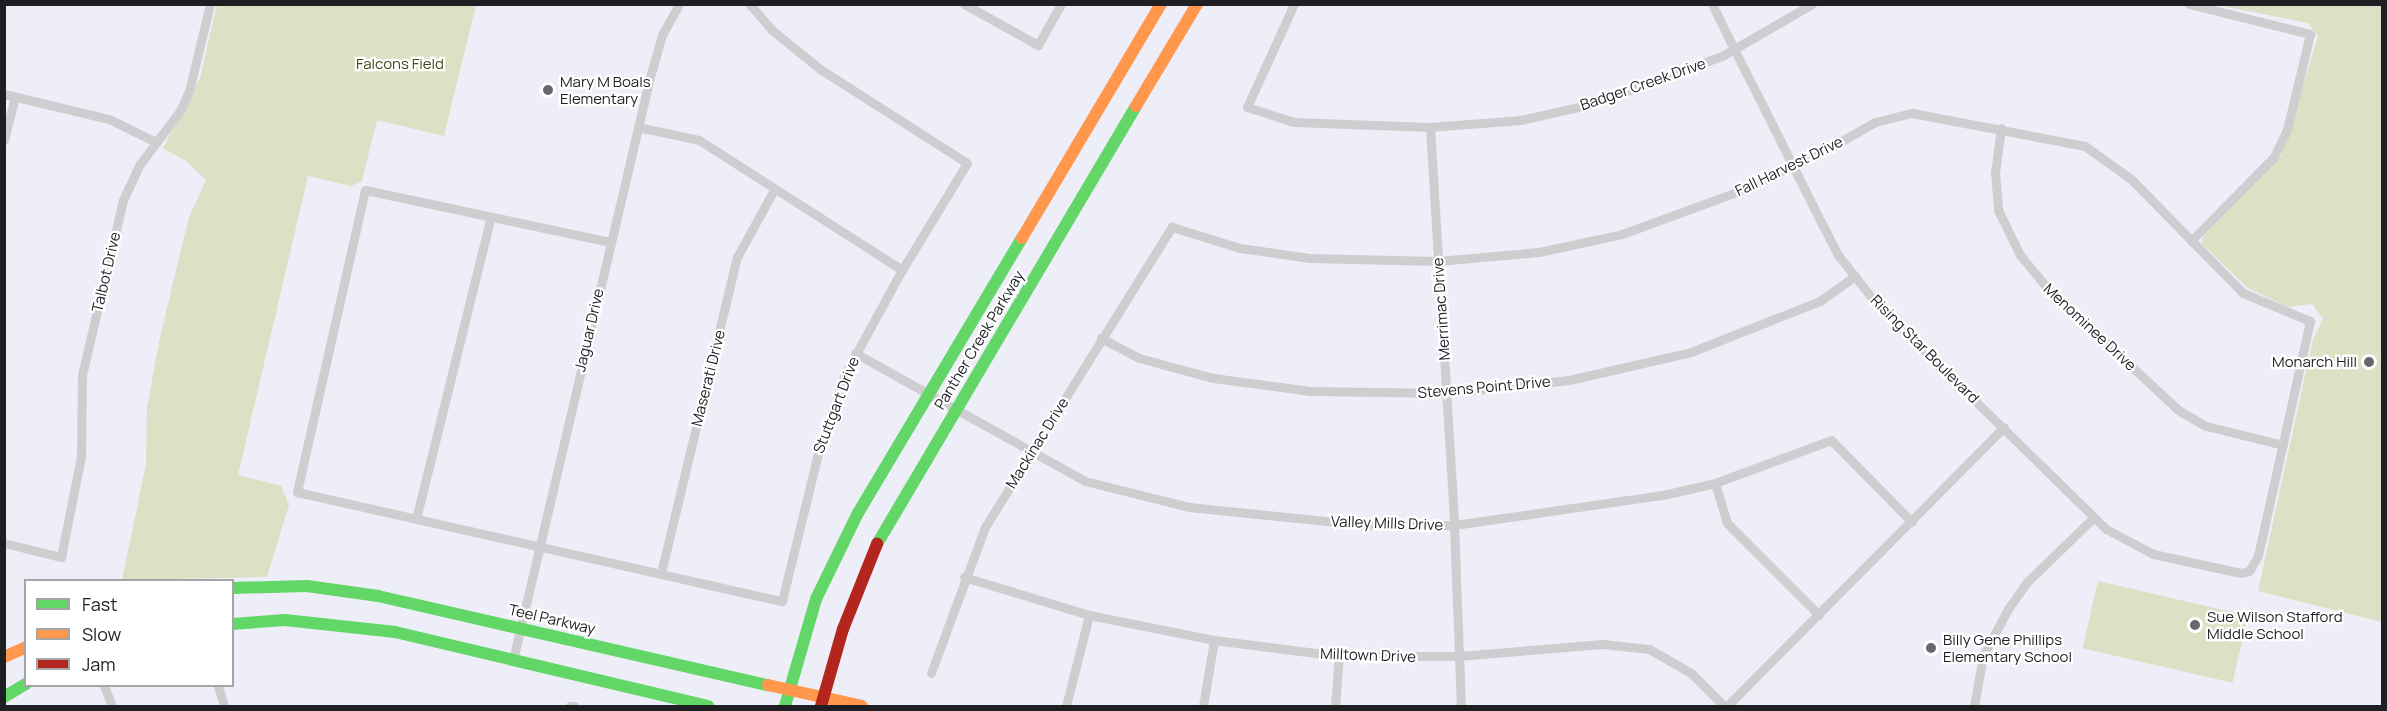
<!DOCTYPE html>
<html>
<head>
<meta charset="utf-8">
<style>
  body { margin:0 }
  #map { position:relative; width:2387px; height:711px; overflow:hidden; background:#eeeef8; font-family:Manrope,sans-serif }
  div>[style] { position:absolute }
  .green>* { inset:0; background:#dce0c4; transform-origin:0 0 }
  .street>* { height:9px; margin:-4.5px; padding:0 4.5px; transform-origin:4.5px; border-radius:4.5px; background:#ceced0 }
  .fast>* { height:12px; margin:-6px; padding:0 6px; transform-origin:6px; border-radius:6px; background:#63d668 }
  .slow>* { height:12px; margin:-6px; padding:0 6px; transform-origin:6px; border-radius:6px; background:#ff974d }
  .jam>* { height:12px; margin:-6px; padding:0 6px; transform-origin:6px; border-radius:6px; background:#b3261e }
  .dots>* { width:16px; height:16px; translate:-50% -50%; box-sizing:border-box; border:3px solid #fff; border-radius:50% }
  span { translate:-50% -50%; white-space:nowrap; text-align:center; line-height:1.15; -webkit-text-stroke:4.5px #fff; paint-order:stroke }
  .park-label { font-size:15px; color:#44491a }
  .poi-label { font-size:15px; color:#1e1e23 }
  .left { translate:0 -50%; text-align:left }
  .right { translate:-100% -50%; text-align:right }
  .street-label { font-size:15px; color:#1e1e23 }
  .frame { position:absolute; inset:0; border:6px solid #1e1e23; pointer-events:none }
  .legend { position:absolute; left:24px; top:579px; width:210px; height:108px; box-sizing:border-box; background:#fff; border:2px solid #a5a5a7; margin:0; padding:8px 10px; list-style:none; font-size:18px; color:#1e1e23 }
  .legend li { display:flex; align-items:center; gap:12px; height:30px }
  .legend b { width:30px; border:2px solid #a5a5a7 }
</style>
</head>
<body>
<div id="map">
  <div class="green">
    <div style="clip-path:polygon(217px 5px,476px 5px,444px 136px,377px 120px,362px 181px,351px 186px,308px 176px,238px 475px,281px 486px,289px 505px,267px 577px,122px 580px,146px 464px,147px 408px,160px 337px,189px 217px,206px 180px,186px 161px,163px 148px,200px 78px)"></div>
    <div style="clip-path:polygon(2217px 5px,2382px 5px,2382px 622px,2258px 591px,2313px 339px,2323px 319px,2312px 304px,2288px 307px,2248px 288px,2202px 244px,2203px 237px,2281px 156px,2318px 36px,2308px 23px)"></div>
    <div style="left:2098px;top:581px;width:154px;height:69px;rotate:13deg"></div>
  </div>
  <div class="street">
    <div style="left:964px;top:4px;width:85px;rotate:29deg"></div>
    <div style="left:1038px;top:45px;width:47px;rotate:-60.7deg"></div>
    <div style="left:1294px;top:4px;width:113px;rotate:114.5deg"></div>
    <div style="left:1247px;top:107px;width:49px;rotate:17.7deg"></div>
    <div style="left:1294px;top:122px;width:136px;rotate:2.1deg"></div>
    <div style="left:1430px;top:127px;width:91px;rotate:-4.4deg"></div>
    <div style="left:1521px;top:120px;width:73px;rotate:-12.7deg"></div>
    <div style="left:1592px;top:104px;width:139px;rotate:-20.3deg"></div>
    <div style="left:1722px;top:56px;width:104px;rotate:-30deg"></div>
    <div style="left:2189px;top:4px;width:125px;rotate:13.9deg"></div>
    <div style="left:2310px;top:34px;width:99px;rotate:103.5deg"></div>
    <div style="left:2287px;top:130px;width:30px;rotate:116deg"></div>
    <div style="left:2274px;top:157px;width:118px;rotate:134.7deg"></div>
    <div style="left:4px;top:94px;width:108px;rotate:13.4deg"></div>
    <div style="left:109px;top:119px;width:52px;rotate:26.1deg"></div>
    <div style="left:638px;top:127px;width:62px;rotate:12deg"></div>
    <div style="left:699px;top:140px;width:241px;rotate:32.6deg"></div>
    <div style="left:1430px;top:127px;width:399px;rotate:86.5deg"></div>
    <div style="left:1454px;top:525px;width:181px;rotate:87.8deg"></div>
    <div style="left:2001px;top:128px;width:45px;rotate:97.6deg"></div>
    <div style="left:1995px;top:173px;width:37px;rotate:85deg"></div>
    <div style="left:1998px;top:210px;width:50px;rotate:63.9deg"></div>
    <div style="left:2020px;top:255px;width:44px;rotate:50.5deg"></div>
    <div style="left:2048px;top:289px;width:178px;rotate:42.9deg"></div>
    <div style="left:2178px;top:410px;width:32px;rotate:30deg"></div>
    <div style="left:2206px;top:426px;width:79px;rotate:13.9deg"></div>
    <div style="left:4px;top:140px;width:44px;rotate:-75.7deg"></div>
    <div style="left:610px;top:242px;width:250px;rotate:-168deg"></div>
    <div style="left:365px;top:190px;width:310px;rotate:102.7deg"></div>
    <div style="left:297px;top:492px;width:497px;rotate:12.7deg"></div>
    <div style="left:782px;top:601px;width:148px;rotate:-76.3deg"></div>
    <div style="left:817px;top:457px;width:88px;rotate:-71.4deg"></div>
    <div style="left:845px;top:374px;width:119px;rotate:-61.3deg"></div>
    <div style="left:902px;top:270px;width:125px;rotate:-58.7deg"></div>
    <div style="left:967px;top:163px;width:174px;rotate:-147.4deg"></div>
    <div style="left:820px;top:69px;width:62px;rotate:-140.9deg"></div>
    <div style="left:772px;top:30px;width:35px;rotate:-131deg"></div>
    <div style="left:1101px;top:338px;width:43px;rotate:27.8deg"></div>
    <div style="left:1139px;top:358px;width:77px;rotate:15.1deg"></div>
    <div style="left:1213px;top:378px;width:98px;rotate:7.6deg"></div>
    <div style="left:1310px;top:391px;width:136px;rotate:0.8deg"></div>
    <div style="left:1446px;top:393px;width:124px;rotate:-6deg"></div>
    <div style="left:1569px;top:380px;width:125px;rotate:-12.9deg"></div>
    <div style="left:1691px;top:352px;width:139px;rotate:-21.6deg"></div>
    <div style="left:1820px;top:301px;width:43px;rotate:-35.5deg"></div>
    <div style="left:855px;top:353px;width:263px;rotate:29.1deg"></div>
    <div style="left:1085px;top:481px;width:107px;rotate:14deg"></div>
    <div style="left:1189px;top:507px;width:179px;rotate:5.8deg"></div>
    <div style="left:1367px;top:525px;width:87px"></div>
    <div style="left:1454px;top:525px;width:211px;rotate:-8.2deg"></div>
    <div style="left:1663px;top:495px;width:53px;rotate:-13deg"></div>
    <div style="left:1715px;top:483px;width:124px;rotate:-20.3deg"></div>
    <div style="left:1831px;top:440px;width:115px;rotate:45.4deg"></div>
    <div style="left:1715px;top:483px;width:42px;rotate:73.3deg"></div>
    <div style="left:1727px;top:523px;width:130px;rotate:45deg"></div>
    <div style="left:416px;top:519px;width:309px;rotate:-76.1deg"></div>
    <div style="left:4px;top:543px;width:59px;rotate:13.8deg"></div>
    <div style="left:61px;top:557px;width:102px;rotate:-78.7deg"></div>
    <div style="left:81px;top:457px;width:82px;rotate:-89.3deg"></div>
    <div style="left:82px;top:375px;width:180px;rotate:-76.8deg"></div>
    <div style="left:123px;top:200px;width:40px;rotate:-65deg"></div>
    <div style="left:140px;top:164px;width:66px;rotate:-53deg"></div>
    <div style="left:180px;top:111px;width:22px;rotate:-66deg"></div>
    <div style="left:189px;top:91px;width:89px;rotate:-76.4deg"></div>
    <div style="left:661px;top:573px;width:325px;rotate:-76.5deg"></div>
    <div style="left:737px;top:257px;width:77px;rotate:-61.1deg"></div>
    <div style="left:964px;top:577px;width:131px;rotate:16.9deg"></div>
    <div style="left:1089px;top:615px;width:127px;rotate:11.3deg"></div>
    <div style="left:1214px;top:640px;width:126px;rotate:7.3deg"></div>
    <div style="left:1339px;top:656px;width:120px"></div>
    <div style="left:1459px;top:656px;width:144px;rotate:-4.8deg"></div>
    <div style="left:1603px;top:644px;width:46px;rotate:6.2deg"></div>
    <div style="left:1649px;top:649px;width:48px;rotate:29.7deg"></div>
    <div style="left:1691px;top:673px;width:47px;rotate:45deg"></div>
    <div style="left:513px;top:660px;width:599px;rotate:-76.78deg"></div>
    <div style="left:650px;top:77px;width:44px;rotate:-74.1deg"></div>
    <div style="left:662px;top:35px;width:35px;rotate:-61deg"></div>
    <div style="left:931px;top:673px;width:156px;rotate:-69.7deg"></div>
    <div style="left:985px;top:527px;width:354px;rotate:-58.1deg"></div>
    <div style="left:1172px;top:227px;width:71px;rotate:17.2deg"></div>
    <div style="left:1240px;top:248px;width:70px;rotate:8.2deg"></div>
    <div style="left:1309px;top:258px;width:129px;rotate:1.3deg"></div>
    <div style="left:1438px;top:261px;width:101px;rotate:-5.1deg"></div>
    <div style="left:1539px;top:252px;width:85px;rotate:-12.2deg"></div>
    <div style="left:1622px;top:234px;width:140px;rotate:-20.1deg"></div>
    <div style="left:1753px;top:186px;width:89px;rotate:-26.6deg"></div>
    <div style="left:1833px;top:146px;width:48px;rotate:-29.7deg"></div>
    <div style="left:1875px;top:122px;width:38px;rotate:-14deg"></div>
    <div style="left:1912px;top:113px;width:176px;rotate:10.8deg"></div>
    <div style="left:2085px;top:146px;width:57px;rotate:35.7deg"></div>
    <div style="left:2131px;top:179px;width:160px;rotate:45.5deg"></div>
    <div style="left:2243px;top:293px;width:73px;rotate:22.7deg"></div>
    <div style="left:2310px;top:321px;width:241px;rotate:102.5deg"></div>
    <div style="left:2258px;top:556px;width:17px;rotate:121deg"></div>
    <div style="left:2249px;top:571px;width:8px;rotate:166deg"></div>
    <div style="left:2241px;top:573px;width:90px;rotate:-167.8deg"></div>
    <div style="left:2153px;top:554px;width:53px;rotate:-152deg"></div>
    <div style="left:2106px;top:529px;width:316px;rotate:-135.6deg"></div>
    <div style="left:1880px;top:308px;width:68px;rotate:-128.4deg"></div>
    <div style="left:1838px;top:255px;width:33px;rotate:-117deg"></div>
    <div style="left:1823px;top:226px;width:132px;rotate:-116.6deg"></div>
    <div style="left:1764px;top:108px;width:66px;rotate:-117deg"></div>
    <div style="left:1734px;top:49px;width:50px;rotate:-116.1deg"></div>
    <div style="left:104px;top:686px;width:22px;rotate:68deg"></div>
    <div style="left:218px;top:686px;width:21px;rotate:73deg"></div>
    <div style="left:570px;top:706px;width:4px"></div>
    <div style="left:1066px;top:706px;width:94px;rotate:-75.8deg"></div>
    <div style="left:1203px;top:706px;width:67px;rotate:-80.5deg"></div>
    <div style="left:1335px;top:706px;width:50px;rotate:-85.4deg"></div>
    <div style="left:1727px;top:706px;width:393px;rotate:-45.2deg"></div>
    <div style="left:1974px;top:706px;width:51px;rotate:-79.8deg"></div>
    <div style="left:1983px;top:656px;width:53px;rotate:-62deg"></div>
    <div style="left:2008px;top:609px;width:33px;rotate:-55deg"></div>
    <div style="left:2027px;top:582px;width:91px;rotate:-44.1deg"></div>
  </div>
  <div class="fast">
    <div style="left:877px;top:544px;width:509px;rotate:-59.4deg"></div>
    <div style="left:232px;top:588px;width:75px;rotate:-1.5deg"></div>
    <div style="left:307px;top:586px;width:72px;rotate:8deg"></div>
    <div style="left:378px;top:596px;width:400px;rotate:12.9deg"></div>
    <div style="left:232px;top:624px;width:53px;rotate:-4.3deg"></div>
    <div style="left:285px;top:620px;width:111px;rotate:6.2deg"></div>
    <div style="left:395px;top:632px;width:322px;rotate:13.3deg"></div>
    <div style="left:4px;top:697px;width:26px;rotate:-31deg"></div>
    <div style="left:785px;top:706px;width:111px;rotate:-73.8deg"></div>
    <div style="left:816px;top:599px;width:96px;rotate:-64deg"></div>
    <div style="left:858px;top:513px;width:320px;rotate:-59.2deg"></div>
  </div>
  <div class="slow">
    <div style="left:1136px;top:106px;width:119px;rotate:-59.1deg"></div>
    <div style="left:1022px;top:238px;width:272px;rotate:-59.3deg"></div>
    <div style="left:4px;top:657px;width:24px;rotate:-24deg"></div>
    <div style="left:768px;top:685px;width:96px;rotate:12.6deg"></div>
  </div>
  <div class="jam">
    <div style="left:821px;top:706px;width:80px;rotate:-74.1deg"></div>
    <div style="left:843px;top:629px;width:92px;rotate:-68.2deg"></div>
  </div>
  <div class="dots">
    <div style="left:548px;top:90px;background:#67676e"></div>
    <div style="left:2369px;top:362px;background:#67676e"></div>
    <div style="left:2195px;top:625px;background:#67676e"></div>
    <div style="left:1931px;top:648px;background:#67676e"></div>
  </div>
  <div class="park-label">
    <span style="left:400px;top:64px">Falcons Field</span>
  </div>
  <div class="poi-label">
    <span class="left" style="left:560px;top:90px">Mary M Boals<br>Elementary</span>
    <span class="right" style="left:2357px;top:362px">Monarch Hill</span>
    <span class="left" style="left:2207px;top:625px">Sue Wilson Stafford<br>Middle School</span>
    <span class="left" style="left:1943px;top:648px">Billy Gene Phillips<br>Elementary School</span>
  </div>
  <div class="street-label">
    <span style="left:1643px;top:84px;rotate:-19deg">Badger Creek Drive</span>
    <span style="left:1789px;top:166px;rotate:-26deg">Fall Harvest Drive</span>
    <span style="left:106px;top:272px;rotate:-77deg">Talbot Drive</span>
    <span style="left:1441px;top:309px;rotate:-94deg">Merrimac Drive</span>
    <span style="left:2090px;top:327px;rotate:43deg">Menominee Drive</span>
    <span style="left:589px;top:330px;rotate:-77deg">Jaguar Drive</span>
    <span style="left:979px;top:340px;rotate:-59deg">Panther Creek Parkway</span>
    <span style="left:1925px;top:349px;rotate:45deg">Rising Star Boulevard</span>
    <span style="left:708px;top:378px;rotate:-76deg">Maserati Drive</span>
    <span style="left:1484px;top:387px;rotate:-5deg">Stevens Point Drive</span>
    <span style="left:836px;top:405px;rotate:-69deg">Stuttgart Drive</span>
    <span style="left:1037px;top:443px;rotate:-58deg">Mackinac Drive</span>
    <span style="left:1387px;top:523px;rotate:2deg">Valley Mills Drive</span>
    <span style="left:552px;top:619px;rotate:13deg">Teel Parkway</span>
    <span style="left:1368px;top:655px;rotate:2deg">Milltown Drive</span>
  </div>
  <div class="frame"></div>
  <ul class="legend">
  <li><b style="height:8px;background:#63d668"></b>Fast</li>
  <li><b style="height:8px;background:#ff974d"></b>Slow</li>
  <li><b style="height:8px;background:#b3261e"></b>Jam</li>
  </ul>
</div>
</body>
</html>
